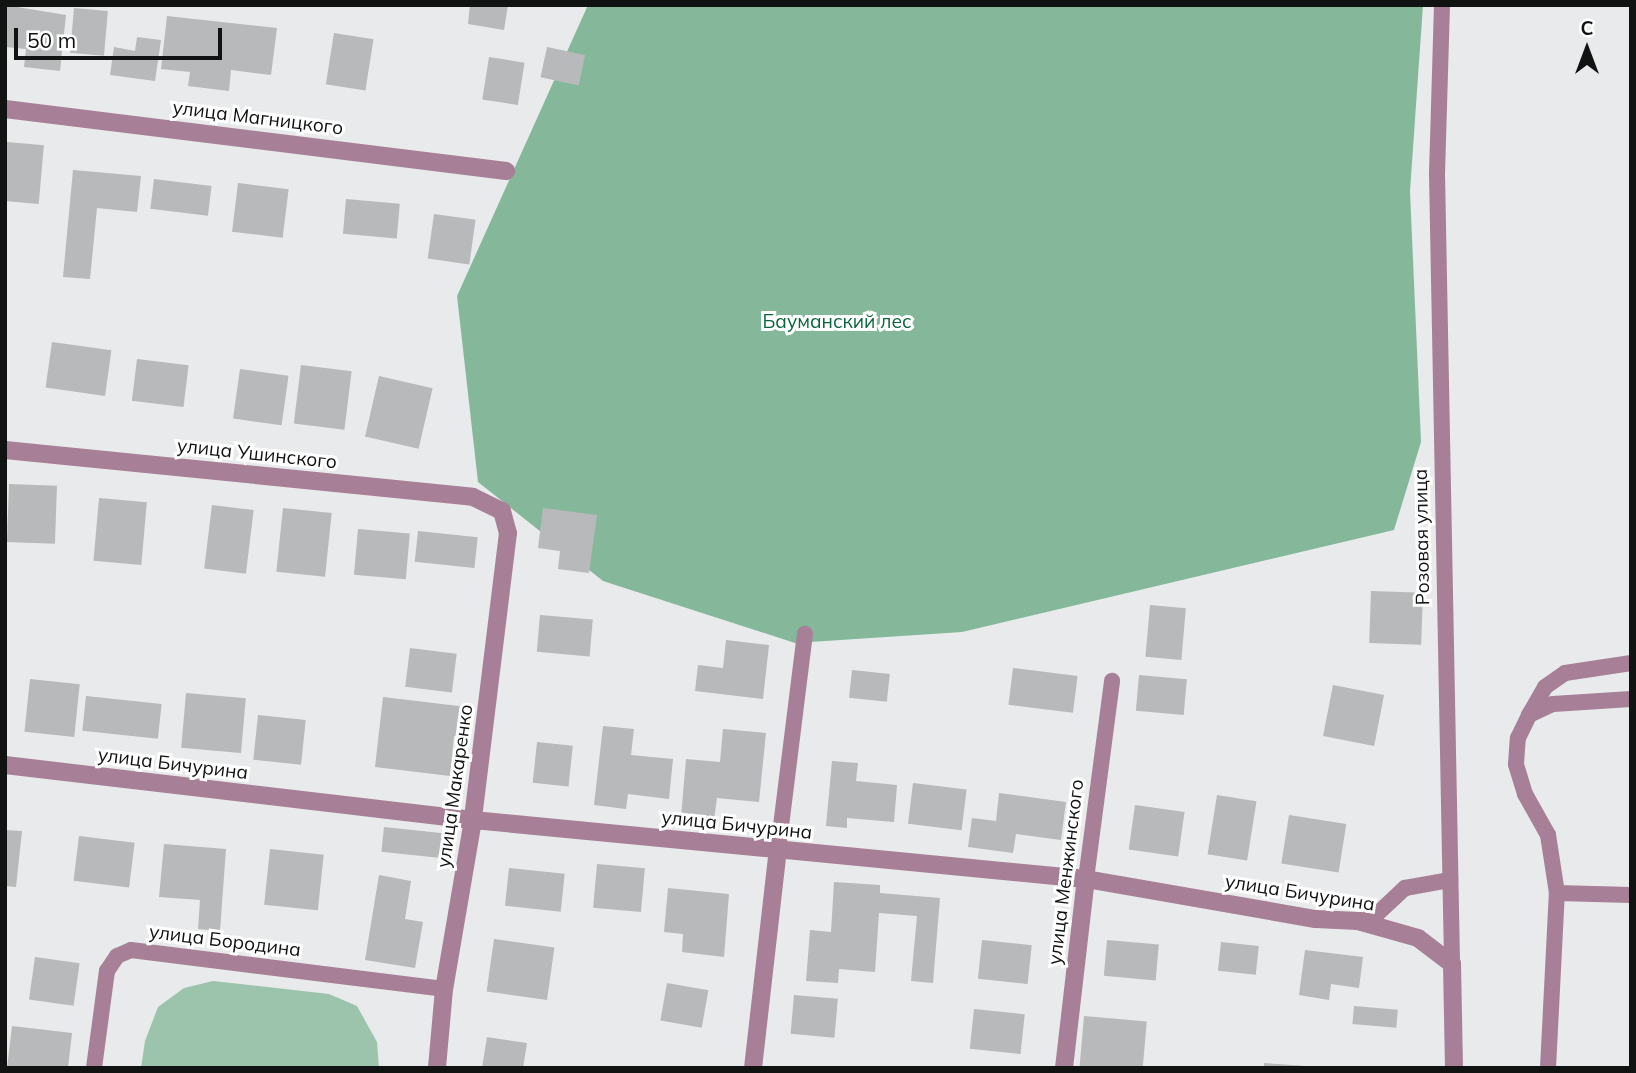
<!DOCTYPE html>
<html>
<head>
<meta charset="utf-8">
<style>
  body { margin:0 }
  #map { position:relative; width:1636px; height:1073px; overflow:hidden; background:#e8eaeb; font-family:Mulish,sans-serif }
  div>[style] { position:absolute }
  .green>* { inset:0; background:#9cc4ac }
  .forest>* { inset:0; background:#85b89a }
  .building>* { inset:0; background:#b7b9ba; transform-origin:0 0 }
  .service>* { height:16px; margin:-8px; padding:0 8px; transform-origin:8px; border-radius:8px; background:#a77f96 }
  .minor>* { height:18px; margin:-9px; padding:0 9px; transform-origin:9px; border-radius:9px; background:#a77f96 }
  span { translate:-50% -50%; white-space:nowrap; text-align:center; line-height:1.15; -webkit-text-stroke:6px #fff; paint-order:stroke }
  .street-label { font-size:19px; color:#111212 }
  .park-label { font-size:19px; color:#0d653f }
  .frame { position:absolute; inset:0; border:7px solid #111212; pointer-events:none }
  .north { position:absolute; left:1552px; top:14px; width:70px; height:70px; -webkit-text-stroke:5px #fff; paint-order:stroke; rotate:0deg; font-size:19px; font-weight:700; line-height:28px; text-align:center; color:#111212 }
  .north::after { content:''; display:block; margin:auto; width:24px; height:32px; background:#111212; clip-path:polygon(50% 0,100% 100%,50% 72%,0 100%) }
  .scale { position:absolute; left:14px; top:28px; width:208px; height:32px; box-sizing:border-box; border:4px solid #111212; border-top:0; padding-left:9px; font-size:21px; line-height:24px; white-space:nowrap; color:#111212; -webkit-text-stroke:5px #fff; paint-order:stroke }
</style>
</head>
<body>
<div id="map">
  <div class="green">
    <div style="clip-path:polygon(213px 981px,329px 994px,357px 1006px,377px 1042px,379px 1068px,141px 1068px,145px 1041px,158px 1007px,184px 988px)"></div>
  </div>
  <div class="forest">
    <div style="clip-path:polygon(588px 5px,1423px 5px,1410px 191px,1421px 442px,1394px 530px,962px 632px,795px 643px,603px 581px,478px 482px,457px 296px)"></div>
  </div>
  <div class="building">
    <div style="clip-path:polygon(5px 5px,66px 15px,60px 71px,24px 67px,26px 49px,5px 47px)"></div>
    <div style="clip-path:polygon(470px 5px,508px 5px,504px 30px,468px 24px)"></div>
    <div style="left:74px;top:8px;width:34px;height:45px;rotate:5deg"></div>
    <div style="clip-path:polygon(167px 16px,277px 28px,271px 75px,231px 70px,229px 91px,188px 86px,190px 72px,161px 69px)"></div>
    <div style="left:334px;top:33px;width:40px;height:52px;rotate:9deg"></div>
    <div style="clip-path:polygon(137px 37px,161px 40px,155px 81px,110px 75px,114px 47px,135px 51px)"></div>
    <div style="left:547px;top:47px;width:39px;height:31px;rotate:12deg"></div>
    <div style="left:489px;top:57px;width:36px;height:43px;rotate:9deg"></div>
    <div style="left:7px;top:142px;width:37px;height:59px;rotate:5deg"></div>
    <div style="clip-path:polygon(73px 170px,141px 176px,137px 212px,97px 208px,90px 279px,63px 277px)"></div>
    <div style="left:154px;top:179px;width:58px;height:30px;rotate:7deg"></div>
    <div style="left:238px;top:183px;width:51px;height:49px;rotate:7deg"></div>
    <div style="left:346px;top:199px;width:54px;height:35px;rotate:5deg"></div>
    <div style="left:434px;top:214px;width:42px;height:45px;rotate:8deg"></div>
    <div style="left:52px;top:342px;width:60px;height:46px;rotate:8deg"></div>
    <div style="left:137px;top:359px;width:52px;height:42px;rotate:7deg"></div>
    <div style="left:301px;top:365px;width:51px;height:59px;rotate:7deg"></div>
    <div style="left:240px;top:369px;width:49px;height:50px;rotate:8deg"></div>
    <div style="left:379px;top:376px;width:55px;height:62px;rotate:13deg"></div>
    <div style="left:9px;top:484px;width:48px;height:58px;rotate:2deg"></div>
    <div style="left:99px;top:498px;width:48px;height:63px;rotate:5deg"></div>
    <div style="left:212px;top:505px;width:42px;height:64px;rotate:7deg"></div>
    <div style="left:283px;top:508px;width:49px;height:64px;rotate:6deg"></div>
    <div style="clip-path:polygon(543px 508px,597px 515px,589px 573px,558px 569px,560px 551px,538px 548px)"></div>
    <div style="left:358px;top:529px;width:52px;height:46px;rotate:5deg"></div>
    <div style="left:418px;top:531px;width:60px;height:31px;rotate:6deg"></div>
    <div style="left:1371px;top:591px;width:52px;height:52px;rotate:2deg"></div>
    <div style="left:1150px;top:605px;width:36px;height:52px;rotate:5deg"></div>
    <div style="left:540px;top:615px;width:53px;height:37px;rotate:5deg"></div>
    <div style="clip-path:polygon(726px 640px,769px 645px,763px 699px,695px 691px,698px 665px,723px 668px)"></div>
    <div style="left:410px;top:648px;width:47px;height:39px;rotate:7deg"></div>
    <div style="left:1013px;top:668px;width:65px;height:37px;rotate:7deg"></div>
    <div style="left:852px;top:670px;width:38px;height:28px;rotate:6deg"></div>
    <div style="left:1139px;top:675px;width:48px;height:36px;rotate:5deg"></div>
    <div style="left:30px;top:679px;width:50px;height:53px;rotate:6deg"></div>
    <div style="left:1333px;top:685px;width:52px;height:52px;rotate:11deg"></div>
    <div style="left:186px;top:693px;width:60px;height:55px;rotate:5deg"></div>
    <div style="left:86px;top:696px;width:76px;height:35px;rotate:6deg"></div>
    <div style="clip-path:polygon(383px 697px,467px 707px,464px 737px,454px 736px,450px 776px,375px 767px)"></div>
    <div style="left:258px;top:715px;width:48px;height:45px;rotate:6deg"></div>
    <div style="clip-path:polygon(603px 726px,634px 729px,631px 755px,673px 759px,669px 799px,628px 794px,626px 809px,594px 805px)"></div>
    <div style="clip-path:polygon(723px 729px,766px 733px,759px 802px,717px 798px,714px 820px,681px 817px,686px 759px,720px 762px)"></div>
    <div style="left:537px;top:742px;width:36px;height:41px;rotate:6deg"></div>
    <div style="clip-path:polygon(832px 761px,858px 763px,856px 781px,897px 785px,894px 822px,847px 818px,847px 828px,826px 826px)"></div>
    <div style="left:913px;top:783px;width:54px;height:41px;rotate:7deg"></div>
    <div style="clip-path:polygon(999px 793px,1066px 802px,1061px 840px,1016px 834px,1013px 853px,968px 847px,972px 818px,996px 821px)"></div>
    <div style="left:1217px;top:795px;width:40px;height:60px;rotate:9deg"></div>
    <div style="left:1135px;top:805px;width:50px;height:45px;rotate:8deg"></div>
    <div style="left:1289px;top:815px;width:58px;height:49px;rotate:9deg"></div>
    <div style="left:384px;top:827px;width:62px;height:25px;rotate:6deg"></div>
    <div style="clip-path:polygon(5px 830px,22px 831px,16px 887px,5px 886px)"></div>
    <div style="left:79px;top:836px;width:56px;height:45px;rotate:7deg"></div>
    <div style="clip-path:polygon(164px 844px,226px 849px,220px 931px,198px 929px,200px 900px,159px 897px)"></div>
    <div style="left:270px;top:849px;width:54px;height:56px;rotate:6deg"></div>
    <div style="left:597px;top:864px;width:48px;height:44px;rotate:5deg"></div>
    <div style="left:509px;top:868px;width:56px;height:38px;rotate:6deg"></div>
    <div style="clip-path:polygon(379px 875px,411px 881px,405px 919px,423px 922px,415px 968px,365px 960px)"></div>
    <div style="clip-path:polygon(834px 882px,880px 885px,880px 893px,940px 898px,933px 983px,911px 981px,917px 916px,879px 913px,875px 972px,839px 969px,838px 983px,806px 981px,810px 930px,831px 932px)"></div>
    <div style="clip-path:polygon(668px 888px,729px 894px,724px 957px,682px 952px,683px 934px,664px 932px)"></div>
    <div style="left:494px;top:939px;width:61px;height:53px;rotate:8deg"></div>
    <div style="left:982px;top:940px;width:50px;height:39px;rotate:6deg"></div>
    <div style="left:1107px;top:940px;width:52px;height:36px;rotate:5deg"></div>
    <div style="left:1221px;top:942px;width:38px;height:29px;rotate:6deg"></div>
    <div style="clip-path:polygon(1305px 950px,1363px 957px,1359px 988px,1331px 984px,1329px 1000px,1299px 995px)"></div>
    <div style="left:35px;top:957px;width:45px;height:43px;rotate:8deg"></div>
    <div style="left:667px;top:983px;width:42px;height:38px;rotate:10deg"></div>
    <div style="left:794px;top:995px;width:44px;height:39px;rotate:5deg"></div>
    <div style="left:1354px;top:1006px;width:44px;height:18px;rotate:5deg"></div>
    <div style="left:974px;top:1009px;width:51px;height:40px;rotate:6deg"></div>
    <div style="left:1084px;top:1016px;width:63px;height:52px;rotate:5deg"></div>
    <div style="clip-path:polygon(12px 1026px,72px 1033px,68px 1068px,7px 1068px)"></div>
    <div style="clip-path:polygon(487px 1037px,527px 1043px,523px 1068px,482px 1068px)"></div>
    <div style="clip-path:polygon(1264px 1063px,1306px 1066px,1306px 1068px,1264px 1068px)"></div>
  </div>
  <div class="service">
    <div style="left:1442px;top:5px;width:168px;rotate:91.7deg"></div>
    <div style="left:1437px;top:173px;width:791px;rotate:88.91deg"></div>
    <div style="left:1529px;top:715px;width:32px;rotate:-60deg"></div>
    <div style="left:1545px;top:687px;width:24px;rotate:-35deg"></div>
    <div style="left:1565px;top:673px;width:67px;rotate:-8.6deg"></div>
    <div style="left:778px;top:850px;width:218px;rotate:-82.9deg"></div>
    <div style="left:1086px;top:879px;width:200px;rotate:-82.5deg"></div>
    <div style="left:1557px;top:893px;width:74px;rotate:1.5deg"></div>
    <div style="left:1358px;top:921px;width:19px;rotate:-18deg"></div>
    <div style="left:1376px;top:915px;width:40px;rotate:-43deg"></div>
    <div style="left:1405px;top:888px;width:46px;rotate:-10.1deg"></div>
    <div style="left:94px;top:1068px;width:98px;rotate:-82.4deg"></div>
    <div style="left:107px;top:971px;width:18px;rotate:-56deg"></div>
    <div style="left:117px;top:956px;width:15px;rotate:-23deg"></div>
    <div style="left:131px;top:950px;width:315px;rotate:7.1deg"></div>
    <div style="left:1548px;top:1068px;width:175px;rotate:-87.1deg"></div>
    <div style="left:1557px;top:893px;width:59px;rotate:-98.8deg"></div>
    <div style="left:1548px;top:835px;width:47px;rotate:-119.3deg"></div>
    <div style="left:1525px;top:794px;width:31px;rotate:-107deg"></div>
    <div style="left:1516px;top:764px;width:26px;rotate:-86deg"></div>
    <div style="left:1518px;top:738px;width:25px;rotate:-64deg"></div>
    <div style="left:1529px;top:715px;width:26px;rotate:-25deg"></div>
    <div style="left:1553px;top:704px;width:78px;rotate:-3.7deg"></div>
  </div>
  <div class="minor">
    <div style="left:5px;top:109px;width:505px;rotate:7.05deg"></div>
    <div style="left:5px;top:450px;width:470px;rotate:5.7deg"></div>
    <div style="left:473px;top:497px;width:32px;rotate:26deg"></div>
    <div style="left:502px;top:511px;width:23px;rotate:75deg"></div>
    <div style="left:508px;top:533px;width:289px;rotate:97deg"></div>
    <div style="left:473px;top:820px;width:171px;rotate:99.7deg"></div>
    <div style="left:444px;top:989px;width:79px;rotate:95.1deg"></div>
    <div style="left:5px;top:765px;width:471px;rotate:6.7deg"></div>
    <div style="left:473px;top:820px;width:616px;rotate:5.5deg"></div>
    <div style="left:1086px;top:879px;width:233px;rotate:9.9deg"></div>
    <div style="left:1316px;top:919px;width:42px;rotate:2.7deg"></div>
    <div style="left:1358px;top:921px;width:62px;rotate:15.8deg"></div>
    <div style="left:1418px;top:938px;width:43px;rotate:37.4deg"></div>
    <div style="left:1452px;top:964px;width:104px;rotate:88.9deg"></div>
    <div style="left:753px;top:1068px;width:219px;rotate:-83.5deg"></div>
    <div style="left:1064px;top:1068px;width:190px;rotate:-83.4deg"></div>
  </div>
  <div class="street-label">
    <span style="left:258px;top:118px;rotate:7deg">улица Магницкого</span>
    <span style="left:257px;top:454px;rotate:6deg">улица Ушинского</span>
    <span style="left:1422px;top:537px;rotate:-91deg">Розовая улица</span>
    <span style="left:173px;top:764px;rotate:7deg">улица Бичурина</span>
    <span style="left:455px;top:786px;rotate:-82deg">улица Макаренко</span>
    <span style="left:737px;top:825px;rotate:6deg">улица Бичурина</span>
    <span style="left:1066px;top:872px;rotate:-83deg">улица Менжинского</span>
    <span style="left:1300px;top:893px;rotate:9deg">улица Бичурина</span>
    <span style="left:225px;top:941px;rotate:7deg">улица Бородина</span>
  </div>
  <div class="park-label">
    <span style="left:837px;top:322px">Бауманский лес</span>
  </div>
  <div class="frame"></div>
  <div class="north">С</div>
  <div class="scale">50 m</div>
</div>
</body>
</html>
